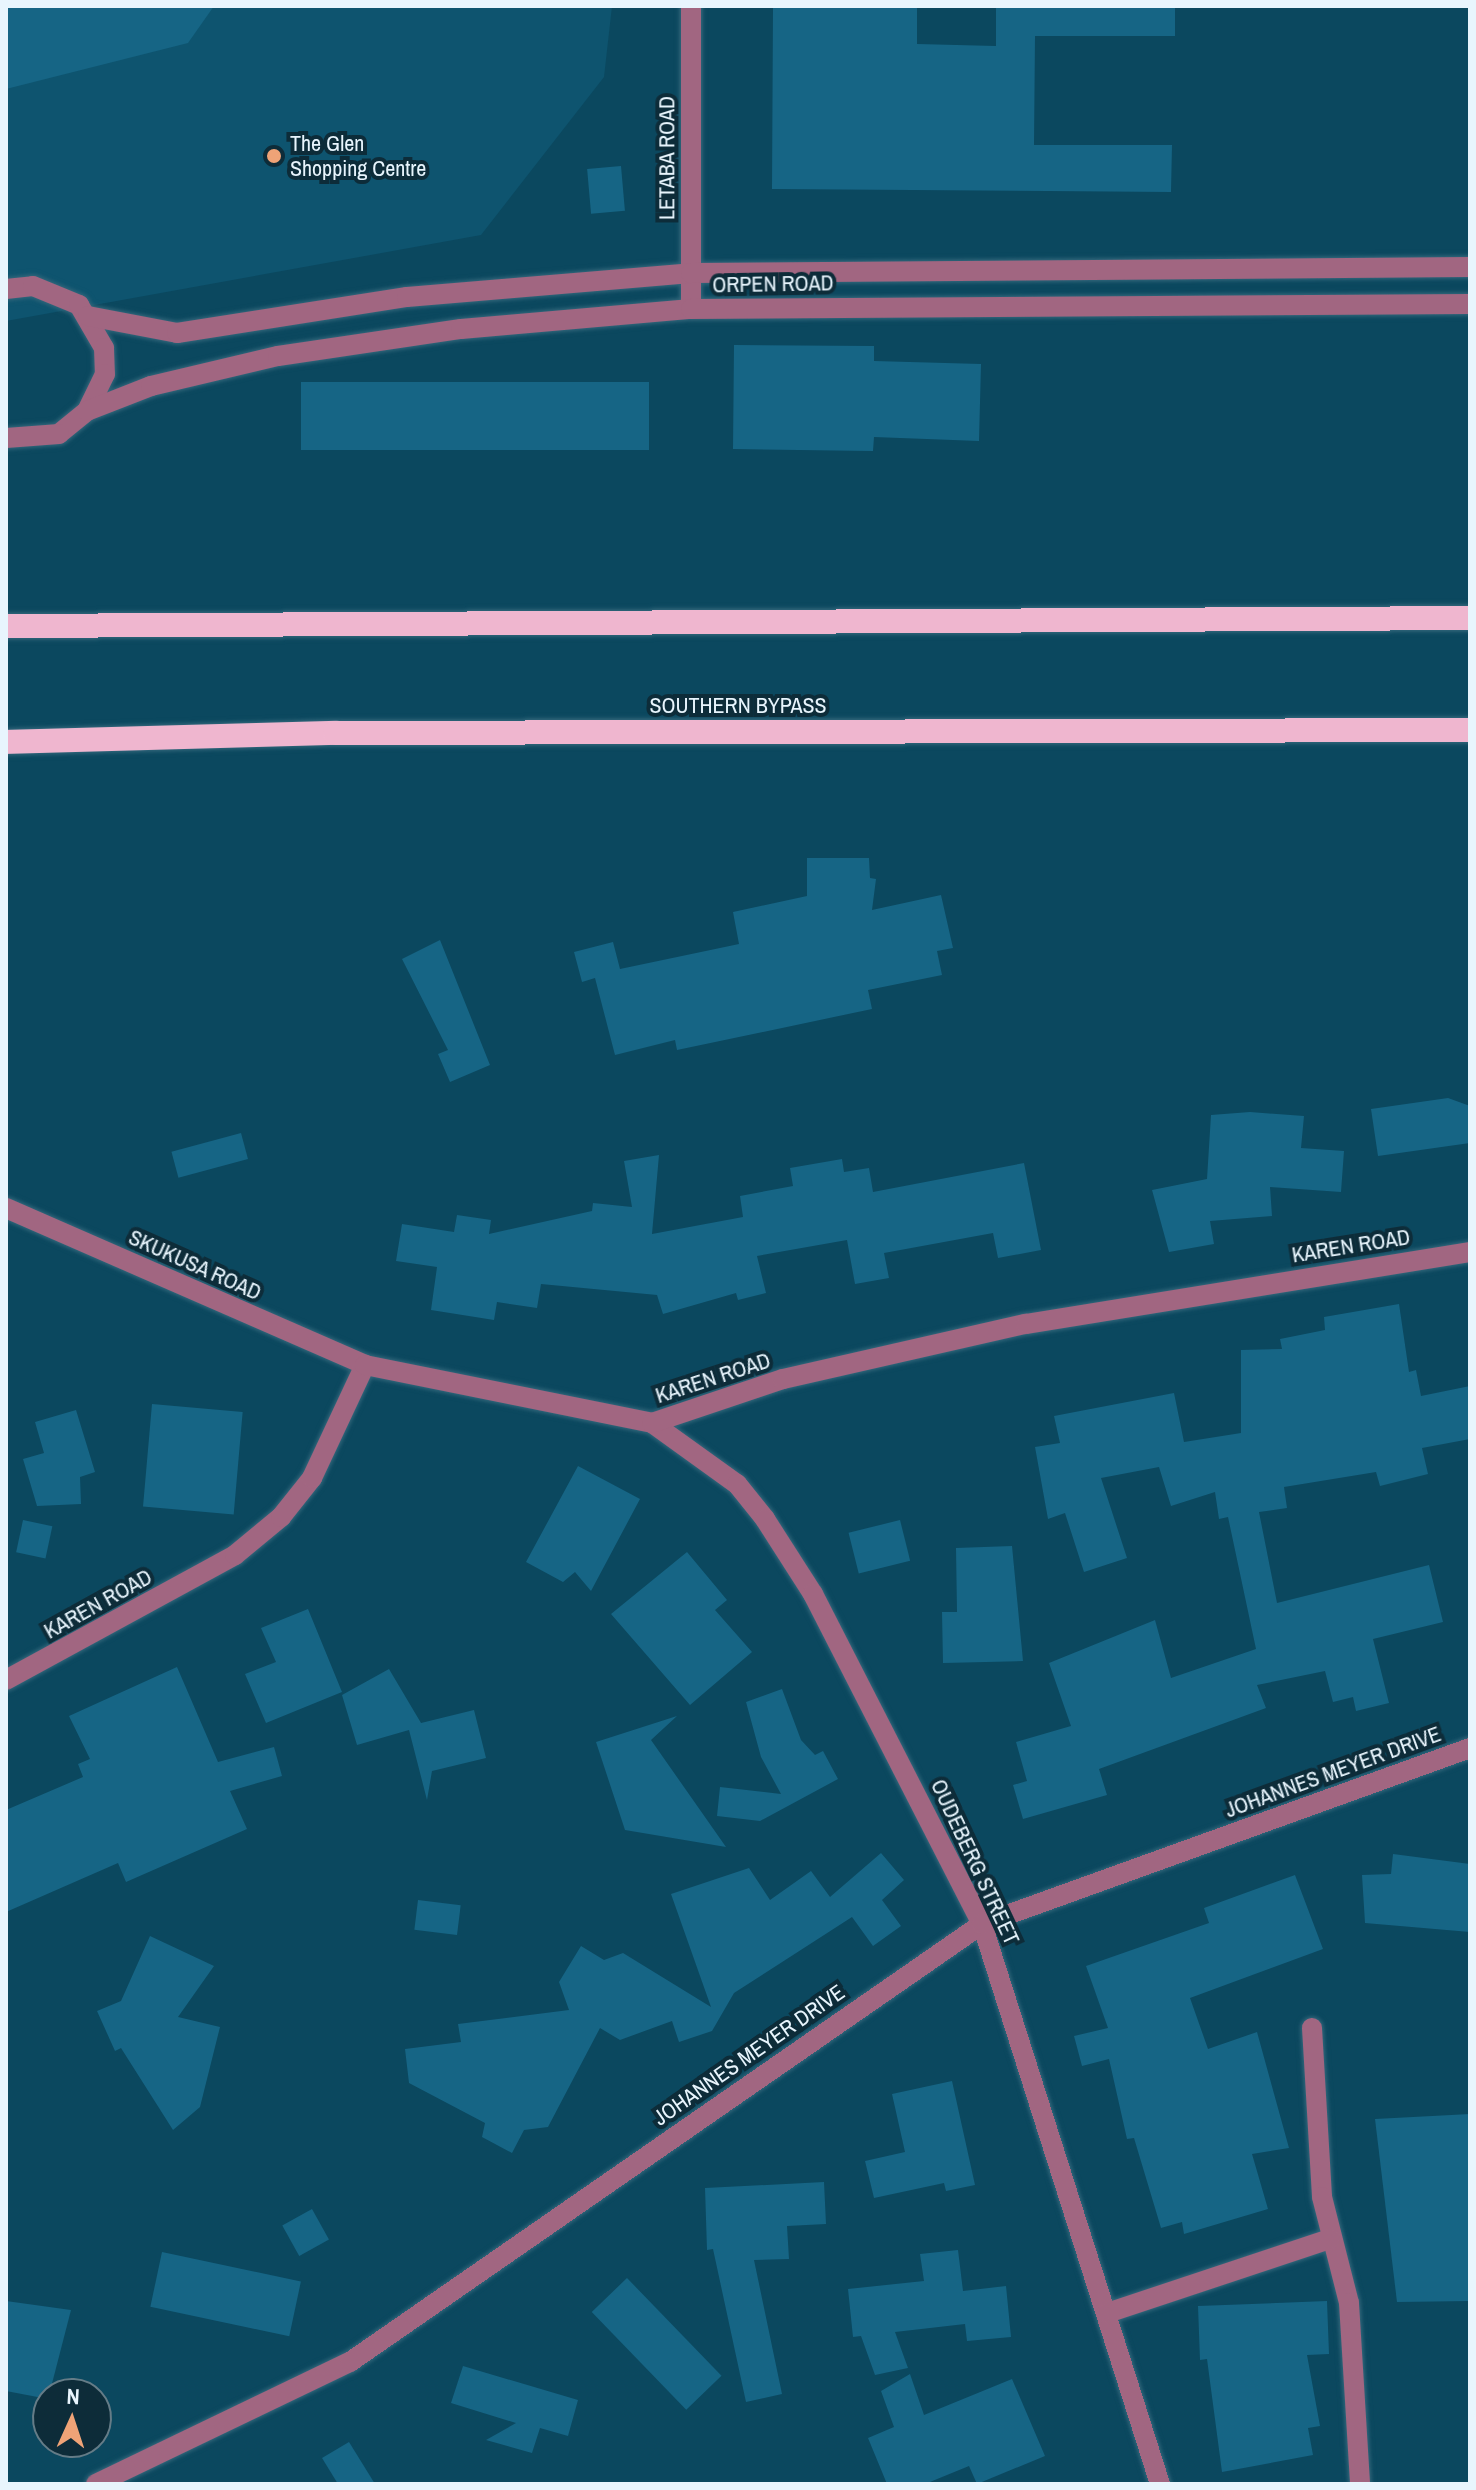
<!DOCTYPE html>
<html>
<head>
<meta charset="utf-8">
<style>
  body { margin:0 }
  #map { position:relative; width:1476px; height:2490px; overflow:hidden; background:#0b485f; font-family:"Archivo Narrow",sans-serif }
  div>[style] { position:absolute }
  .built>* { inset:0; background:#0e546f }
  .building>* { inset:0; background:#166585; transform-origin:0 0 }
  .roads { filter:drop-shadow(0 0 2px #33677b) drop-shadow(0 0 2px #33677b) }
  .minor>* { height:20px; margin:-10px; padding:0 10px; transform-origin:10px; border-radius:10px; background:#a16681 }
  .highway>* { height:24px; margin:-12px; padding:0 12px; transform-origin:12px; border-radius:12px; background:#efb6cf }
  .dots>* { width:22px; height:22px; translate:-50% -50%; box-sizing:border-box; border:4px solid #0d2c39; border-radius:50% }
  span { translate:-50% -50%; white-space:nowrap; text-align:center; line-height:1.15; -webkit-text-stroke:8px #0d2c39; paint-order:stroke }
  .poi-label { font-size:22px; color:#e8f5fd }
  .left { translate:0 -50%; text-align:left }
  .street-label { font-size:22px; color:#e8f5fd }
  .frame { position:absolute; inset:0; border:8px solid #e8f5fd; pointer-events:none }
  .north { position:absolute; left:32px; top:2378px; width:80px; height:80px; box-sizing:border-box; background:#0d2c39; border:2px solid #657c87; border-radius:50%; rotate:3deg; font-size:22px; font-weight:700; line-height:32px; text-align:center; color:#e8f5fd }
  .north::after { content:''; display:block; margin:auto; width:28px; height:36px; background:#efa377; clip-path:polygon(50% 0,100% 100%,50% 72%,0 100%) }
</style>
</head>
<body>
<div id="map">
  <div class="built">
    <div style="clip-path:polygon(6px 6px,612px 6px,604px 77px,481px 235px,6px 321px)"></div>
  </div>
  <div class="building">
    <div style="clip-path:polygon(6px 6px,214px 6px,188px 43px,6px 89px)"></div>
    <div style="clip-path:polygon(773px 6px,917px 6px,917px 44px,996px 46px,996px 6px,1175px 6px,1175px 36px,1035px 36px,1034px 145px,1172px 145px,1171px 192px,772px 189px)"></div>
    <div style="left:621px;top:166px;width:45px;height:34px;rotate:85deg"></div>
    <div style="clip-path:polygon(734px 345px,874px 346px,874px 361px,981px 364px,979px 441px,874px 437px,873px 451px,733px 449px)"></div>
    <div style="left:301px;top:382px;width:348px;height:68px"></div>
    <div style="clip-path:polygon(807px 858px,869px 858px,870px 878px,876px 879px,872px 910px,941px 895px,953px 948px,937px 951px,942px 975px,868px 990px,872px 1009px,677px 1050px,675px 1040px,615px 1055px,595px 978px,582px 982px,574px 952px,613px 942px,620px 969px,739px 944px,733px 912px,807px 896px)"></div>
    <div style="clip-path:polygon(440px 940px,490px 1065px,450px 1082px,438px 1054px,448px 1050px,402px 959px)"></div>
    <div style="clip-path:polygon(1448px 1098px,1470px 1106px,1470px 1143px,1378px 1156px,1371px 1109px)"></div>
    <div style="clip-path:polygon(1250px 1112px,1304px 1116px,1301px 1148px,1344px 1151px,1341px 1192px,1270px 1187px,1272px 1216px,1210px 1221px,1214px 1244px,1169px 1252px,1152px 1190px,1207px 1179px,1211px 1115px)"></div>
    <div style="left:241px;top:1133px;width:27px;height:72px;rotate:75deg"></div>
    <div style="clip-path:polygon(659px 1155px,652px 1234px,743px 1217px,740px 1196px,793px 1186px,790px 1168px,842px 1159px,844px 1172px,869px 1168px,873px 1192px,1024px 1163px,1041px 1250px,998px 1258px,993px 1233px,884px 1253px,889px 1278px,855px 1284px,847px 1240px,757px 1256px,766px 1293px,738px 1300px,736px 1293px,663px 1314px,657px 1295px,541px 1284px,537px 1308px,497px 1302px,494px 1320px,431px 1310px,437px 1267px,396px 1261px,402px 1224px,454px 1232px,457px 1215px,491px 1220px,489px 1234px,592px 1211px,593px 1203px,632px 1207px,624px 1161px)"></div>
    <div style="clip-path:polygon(1399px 1304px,1409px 1372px,1416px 1370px,1421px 1396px,1470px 1386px,1470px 1439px,1422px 1448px,1428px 1474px,1380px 1486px,1376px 1472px,1284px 1487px,1287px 1508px,1259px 1512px,1277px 1603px,1429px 1565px,1443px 1622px,1373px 1639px,1389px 1703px,1356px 1711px,1353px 1697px,1333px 1702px,1325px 1671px,1257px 1685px,1266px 1708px,1099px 1769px,1107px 1795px,1023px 1819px,1013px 1785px,1027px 1781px,1016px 1742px,1071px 1726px,1049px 1663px,1155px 1620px,1171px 1678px,1256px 1649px,1228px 1517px,1219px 1519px,1215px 1492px,1171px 1506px,1159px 1467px,1101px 1478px,1127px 1558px,1084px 1572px,1065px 1513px,1048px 1519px,1035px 1447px,1060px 1443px,1054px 1416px,1174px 1393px,1184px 1442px,1241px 1433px,1241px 1350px,1282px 1349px,1280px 1339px,1325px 1330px,1324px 1317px)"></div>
    <div style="left:152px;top:1404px;width:91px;height:103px;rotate:5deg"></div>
    <div style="clip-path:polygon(76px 1410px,95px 1472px,80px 1477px,81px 1504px,37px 1506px,23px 1459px,44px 1453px,35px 1422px)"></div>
    <div style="clip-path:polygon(578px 1466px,640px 1499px,591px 1591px,575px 1572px,563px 1582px,526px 1562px)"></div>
    <div style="left:23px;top:1520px;width:30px;height:33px;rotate:12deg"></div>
    <div style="left:900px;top:1520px;width:42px;height:53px;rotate:76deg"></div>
    <div style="clip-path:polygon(1012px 1546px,1023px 1661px,943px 1663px,942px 1612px,957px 1612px,956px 1548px)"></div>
    <div style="clip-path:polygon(687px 1552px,727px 1600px,715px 1610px,752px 1652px,690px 1705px,611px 1614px)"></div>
    <div style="clip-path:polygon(308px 1609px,342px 1692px,266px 1723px,245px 1674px,276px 1662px,261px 1628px)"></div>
    <div style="clip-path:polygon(177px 1667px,218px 1762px,274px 1747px,282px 1776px,230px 1791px,247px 1829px,126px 1882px,118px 1863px,6px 1912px,6px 1810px,83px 1777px,78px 1764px,90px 1759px,69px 1716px)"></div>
    <div style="clip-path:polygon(389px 1669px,421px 1723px,474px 1710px,486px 1758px,432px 1771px,427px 1800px,409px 1730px,357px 1745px,342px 1695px)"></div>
    <div style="clip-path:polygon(782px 1689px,801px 1740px,815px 1755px,823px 1751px,838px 1779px,760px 1821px,717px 1816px,720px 1787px,781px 1794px,761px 1757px,746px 1702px)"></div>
    <div style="clip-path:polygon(677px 1716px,651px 1740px,726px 1847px,625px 1830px,596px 1742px)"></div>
    <div style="clip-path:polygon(881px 1853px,904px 1880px,882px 1900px,901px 1926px,873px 1946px,852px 1917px,734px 1993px,712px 2031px,679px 2042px,672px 2021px,620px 2040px,600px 2028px,548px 2127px,524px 2130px,512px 2153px,482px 2137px,485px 2123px,409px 2083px,405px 2049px,461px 2042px,458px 2024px,569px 2010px,559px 1982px,581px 1946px,604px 1960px,623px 1953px,711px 2007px,671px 1894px,749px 1868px,770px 1900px,811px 1871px,830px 1897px)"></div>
    <div style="clip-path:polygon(1393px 1854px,1470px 1864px,1470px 1932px,1365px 1923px,1362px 1875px,1391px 1874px)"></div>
    <div style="clip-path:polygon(1295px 1875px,1323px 1949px,1190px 1998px,1208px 2049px,1257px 2032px,1289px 2148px,1252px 2154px,1268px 2209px,1184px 2234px,1182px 2222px,1161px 2228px,1134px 2138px,1127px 2139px,1109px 2059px,1082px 2066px,1074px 2036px,1108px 2028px,1086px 1966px,1209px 1923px,1204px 1908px)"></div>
    <div style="left:418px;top:1900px;width:43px;height:30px;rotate:7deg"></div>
    <div style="clip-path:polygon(150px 1936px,214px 1966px,178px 2017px,220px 2027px,200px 2107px,173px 2130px,121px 2048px,115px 2051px,97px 2011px,121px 2001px)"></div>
    <div style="clip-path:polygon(952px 2081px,975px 2185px,946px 2191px,944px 2183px,874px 2198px,865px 2161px,905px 2152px,892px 2094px)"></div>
    <div style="clip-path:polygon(1470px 2114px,1470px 2301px,1397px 2302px,1375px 2119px)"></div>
    <div style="clip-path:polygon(824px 2182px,826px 2224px,787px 2226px,789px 2259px,754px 2260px,782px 2394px,746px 2402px,713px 2249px,707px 2250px,705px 2188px)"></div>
    <div style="left:312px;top:2209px;width:35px;height:34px;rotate:61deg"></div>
    <div style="clip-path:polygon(958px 2250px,963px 2291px,1006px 2286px,1011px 2337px,967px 2341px,965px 2324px,895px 2332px,908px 2368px,875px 2375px,861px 2336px,853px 2337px,848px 2289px,924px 2281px,920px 2254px)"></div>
    <div style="left:162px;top:2252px;width:142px;height:56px;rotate:12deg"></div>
    <div style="left:627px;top:2278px;width:136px;height:49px;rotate:46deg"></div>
    <div style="clip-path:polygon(6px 2301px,71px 2310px,48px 2399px,6px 2391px)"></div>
    <div style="clip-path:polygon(1327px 2301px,1329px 2354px,1307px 2355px,1320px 2426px,1308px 2428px,1313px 2455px,1222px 2472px,1207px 2359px,1200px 2360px,1198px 2306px)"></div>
    <div style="clip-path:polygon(463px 2366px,578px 2400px,568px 2436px,540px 2428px,532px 2453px,486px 2440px,516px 2423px,451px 2403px)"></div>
    <div style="clip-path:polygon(910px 2374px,924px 2415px,1012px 2379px,1045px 2456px,977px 2484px,969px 2466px,925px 2484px,887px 2484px,868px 2438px,894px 2427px,881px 2391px)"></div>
    <div style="clip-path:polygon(349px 2442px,375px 2484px,338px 2484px,322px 2458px)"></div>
  </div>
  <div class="roads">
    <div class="minor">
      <div style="left:6px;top:289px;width:27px;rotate:-6deg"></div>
      <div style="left:33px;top:286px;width:50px;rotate:22.4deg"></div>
      <div style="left:79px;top:305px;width:50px;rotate:59.8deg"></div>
      <div style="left:104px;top:348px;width:26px;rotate:88deg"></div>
      <div style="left:105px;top:374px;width:41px;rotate:115.9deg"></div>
      <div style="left:87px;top:411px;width:36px;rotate:141deg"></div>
      <div style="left:59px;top:434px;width:53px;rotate:175.7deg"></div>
      <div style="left:691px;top:309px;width:303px;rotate:-90deg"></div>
      <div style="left:88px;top:316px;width:91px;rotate:10.8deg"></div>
      <div style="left:177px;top:333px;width:233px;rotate:-8.9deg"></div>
      <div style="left:407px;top:297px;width:285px;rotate:-4.8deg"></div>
      <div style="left:691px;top:273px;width:779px;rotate:-0.44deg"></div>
      <div style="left:87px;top:411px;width:69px;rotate:-21.3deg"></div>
      <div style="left:151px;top:386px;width:130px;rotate:-13.3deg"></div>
      <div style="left:278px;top:356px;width:185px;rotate:-8.4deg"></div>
      <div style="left:461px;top:329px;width:231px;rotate:-5deg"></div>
      <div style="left:691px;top:309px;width:779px;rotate:-0.37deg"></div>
      <div style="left:6px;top:1208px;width:392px;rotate:23.6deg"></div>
      <div style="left:652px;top:1423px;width:105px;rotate:35.7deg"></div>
      <div style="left:737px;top:1484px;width:45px;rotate:51.3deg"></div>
      <div style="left:765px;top:1519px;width:89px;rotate:57.4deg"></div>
      <div style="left:813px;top:1594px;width:371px;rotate:62.9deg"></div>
      <div style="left:982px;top:1924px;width:588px;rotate:72.37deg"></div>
      <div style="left:6px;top:1680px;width:261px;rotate:-28.6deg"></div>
      <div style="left:235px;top:1555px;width:60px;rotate:-39.6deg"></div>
      <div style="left:281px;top:1517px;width:50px;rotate:-51.5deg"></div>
      <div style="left:312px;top:1478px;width:125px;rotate:-64.9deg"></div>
      <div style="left:365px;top:1365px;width:293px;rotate:11.4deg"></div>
      <div style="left:652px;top:1423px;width:138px;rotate:-18.6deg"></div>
      <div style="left:783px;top:1379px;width:249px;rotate:-12.8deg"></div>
      <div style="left:1026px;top:1324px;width:450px;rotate:-9.2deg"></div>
      <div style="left:1312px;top:2028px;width:169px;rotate:86.6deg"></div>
      <div style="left:1322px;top:2197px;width:109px;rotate:75.7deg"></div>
      <div style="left:1349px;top:2303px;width:181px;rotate:86.5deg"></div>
      <div style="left:1107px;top:2313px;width:235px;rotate:-18.4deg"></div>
      <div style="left:96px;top:2484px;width:282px;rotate:-25.7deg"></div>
      <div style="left:350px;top:2362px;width:769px;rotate:-34.72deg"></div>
      <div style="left:982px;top:1924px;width:519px;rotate:-19.83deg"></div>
    </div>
    <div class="highway">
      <div style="left:6px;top:626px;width:1464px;rotate:-0.31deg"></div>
      <div style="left:6px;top:742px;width:329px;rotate:-1.6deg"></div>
      <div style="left:335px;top:733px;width:1135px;rotate:-0.15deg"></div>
    </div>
  </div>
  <div class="dots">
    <div style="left:274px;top:156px;background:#efa377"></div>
  </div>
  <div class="poi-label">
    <span class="left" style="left:290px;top:156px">The Glen<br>Shopping Centre</span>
  </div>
  <div class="street-label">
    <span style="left:667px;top:158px;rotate:-90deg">LETABA ROAD</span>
    <span style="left:773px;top:284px;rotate:-1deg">ORPEN ROAD</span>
    <span style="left:738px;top:706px">SOUTHERN BYPASS</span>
    <span style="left:1351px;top:1246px;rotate:-9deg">KAREN ROAD</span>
    <span style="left:195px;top:1265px;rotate:24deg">SKUKUSA ROAD</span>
    <span style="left:713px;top:1378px;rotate:-18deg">KAREN ROAD</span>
    <span style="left:98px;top:1604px;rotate:-29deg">KAREN ROAD</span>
    <span style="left:1333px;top:1772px;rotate:-20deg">JOHANNES MEYER DRIVE</span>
    <span style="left:975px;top:1862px;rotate:65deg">OUDEBERG STREET</span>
    <span style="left:749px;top:2055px;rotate:-35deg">JOHANNES MEYER DRIVE</span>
  </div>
  <div class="frame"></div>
  <div class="north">N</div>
</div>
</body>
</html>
